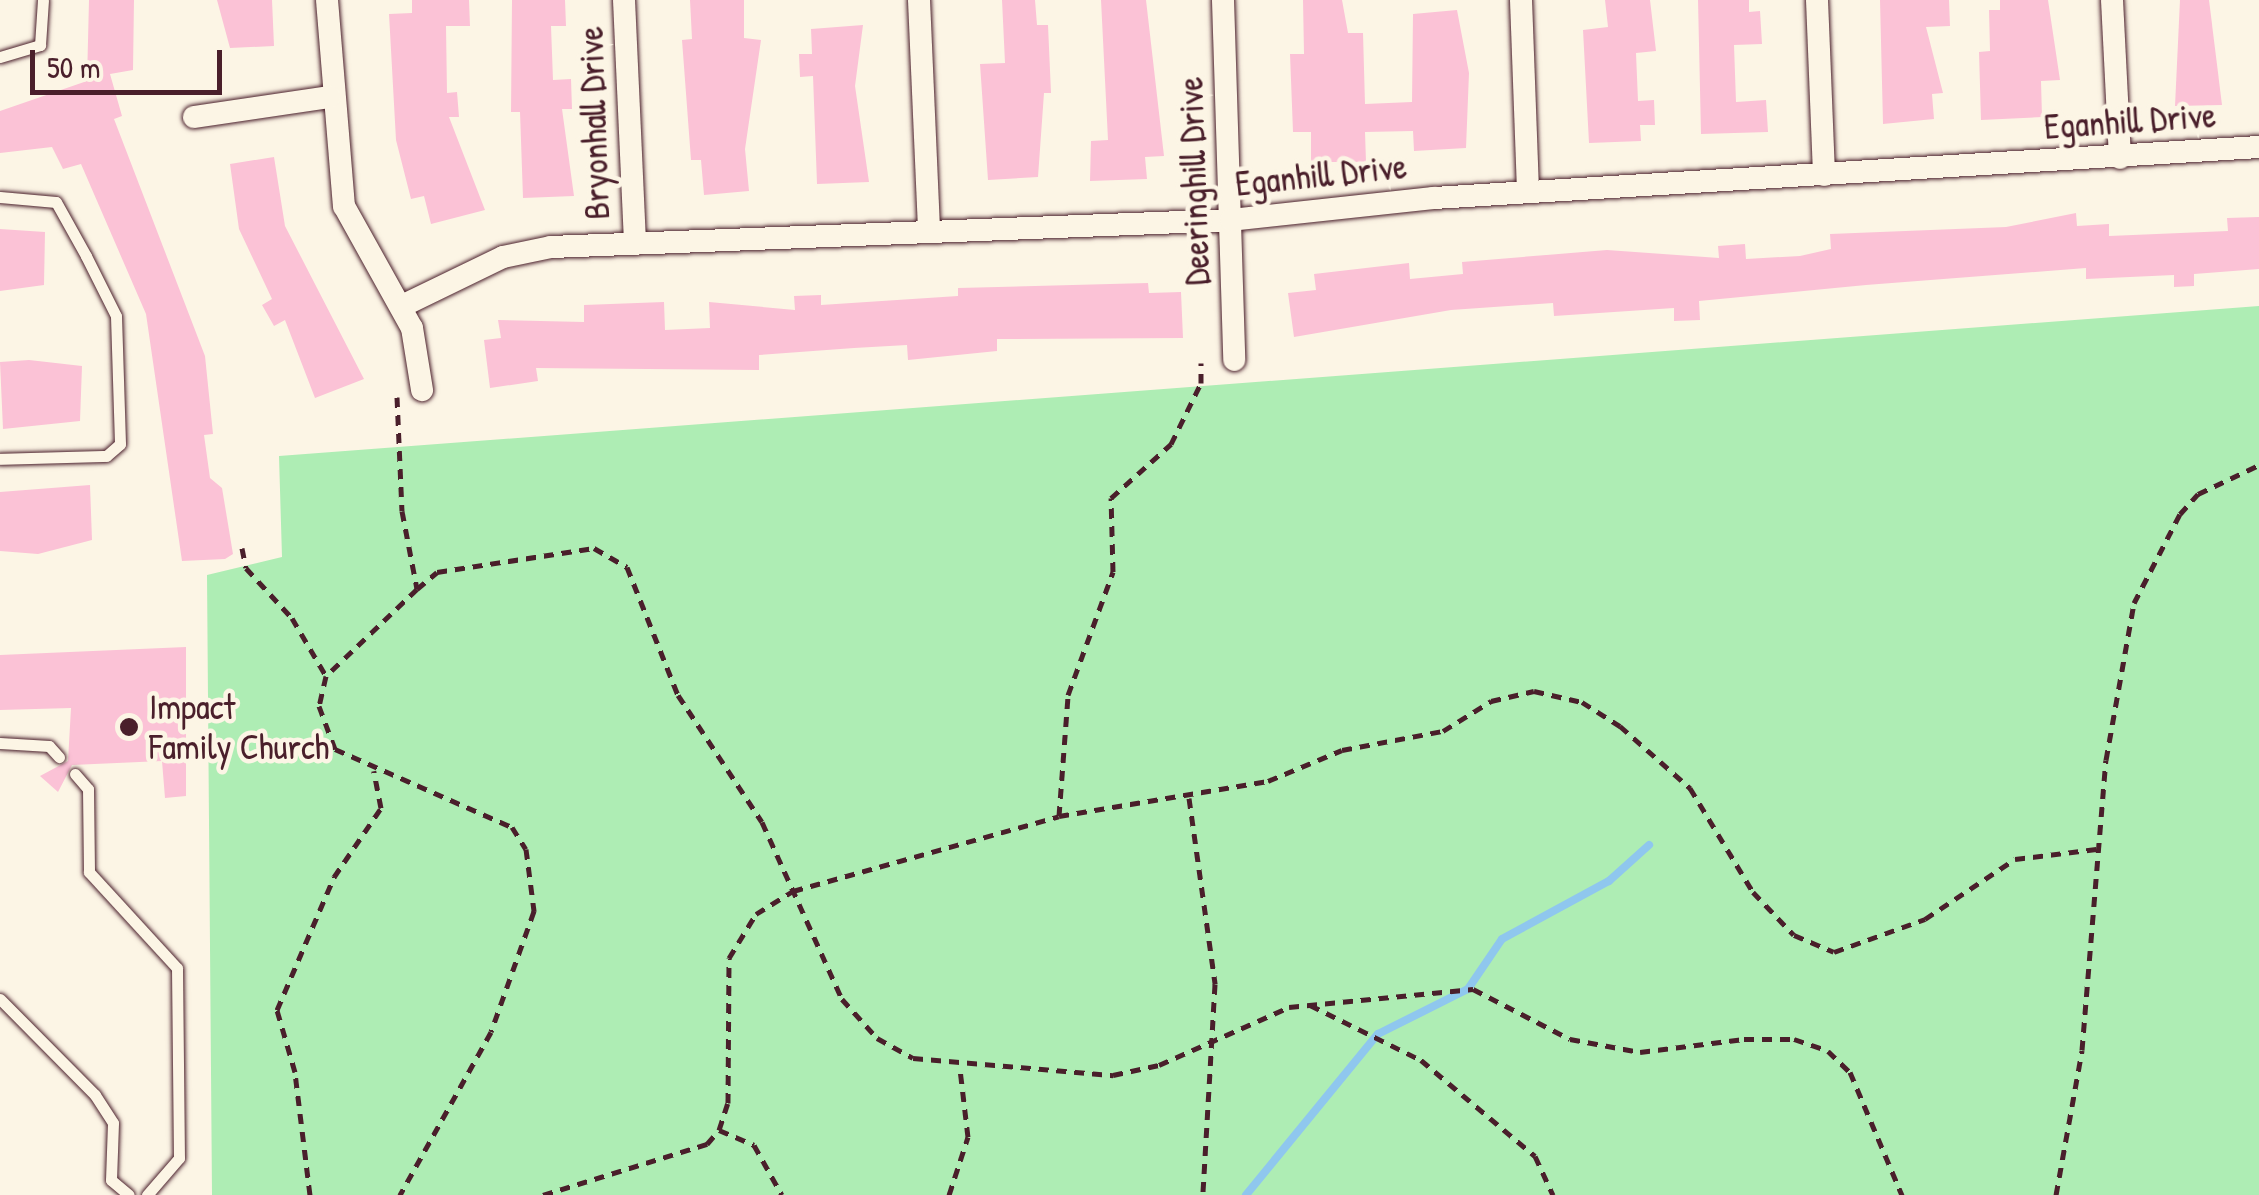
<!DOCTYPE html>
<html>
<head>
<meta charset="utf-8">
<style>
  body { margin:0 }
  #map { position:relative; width:2259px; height:1195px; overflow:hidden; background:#fcf5e5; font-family:"Patrick Hand",sans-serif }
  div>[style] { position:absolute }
  .green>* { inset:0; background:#aeedb4 }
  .stream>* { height:8px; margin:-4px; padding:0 4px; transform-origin:4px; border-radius:4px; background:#8fc7ee }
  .building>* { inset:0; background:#fbc2d6 }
  .path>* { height:5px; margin-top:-2.5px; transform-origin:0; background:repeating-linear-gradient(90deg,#4a1f2b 0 10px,transparent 0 18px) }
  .roads { filter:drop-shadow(0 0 2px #4a1f2b) drop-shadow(0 0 2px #4a1f2b) }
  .lane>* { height:11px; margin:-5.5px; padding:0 5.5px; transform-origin:5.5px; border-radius:5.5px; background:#fcf5e5 }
  .street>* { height:22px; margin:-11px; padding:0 11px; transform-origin:11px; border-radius:11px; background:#fcf5e5 }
  .dots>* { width:28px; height:28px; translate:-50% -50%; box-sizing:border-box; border:5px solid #fcf5e5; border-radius:50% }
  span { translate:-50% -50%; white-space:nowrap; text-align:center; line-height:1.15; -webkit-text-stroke:9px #fcf5e5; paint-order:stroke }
  .street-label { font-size:35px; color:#4a1f2b }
  .poi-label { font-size:35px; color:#4a1f2b }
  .left { translate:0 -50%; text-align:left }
  .scale { position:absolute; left:30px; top:50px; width:192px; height:45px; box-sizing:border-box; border:5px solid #4a1f2b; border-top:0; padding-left:12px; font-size:30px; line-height:35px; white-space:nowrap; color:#4a1f2b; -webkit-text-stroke:8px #fcf5e5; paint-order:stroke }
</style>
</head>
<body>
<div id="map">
  <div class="green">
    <div style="clip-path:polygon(2259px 306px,2259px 1195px,212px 1195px,207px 575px,282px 557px,279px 456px)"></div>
  </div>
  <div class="stream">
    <div style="left:1246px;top:1195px;width:208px;rotate:-50.7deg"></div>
    <div style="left:1378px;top:1034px;width:101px;rotate:-26.6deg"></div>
    <div style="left:1468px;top:989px;width:60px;rotate:-55.8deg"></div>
    <div style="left:1502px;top:939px;width:122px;rotate:-28.5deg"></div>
    <div style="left:1609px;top:881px;width:54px;rotate:-42deg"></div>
  </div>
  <div class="building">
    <div style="clip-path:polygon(89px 0,134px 0,133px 70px,110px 74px,122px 116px,114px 119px,205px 356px,213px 434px,204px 435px,210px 478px,222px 488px,233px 554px,225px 559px,182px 561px,146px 314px,81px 164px,63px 169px,52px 147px,0 153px,0 111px,87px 81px)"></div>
    <div style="clip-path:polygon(217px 0,272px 0,274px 46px,230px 48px)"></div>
    <div style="clip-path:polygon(412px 0,469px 0,470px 26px,446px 26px,447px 93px,457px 92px,459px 117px,449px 117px,485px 210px,431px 224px,424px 196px,411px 199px,396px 140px,389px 14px,412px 13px)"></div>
    <div style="clip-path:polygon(512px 0,565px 0,566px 26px,551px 26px,553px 80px,571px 79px,572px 109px,562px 109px,574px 196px,523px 198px,520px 112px,511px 112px)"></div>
    <div style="clip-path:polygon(690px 0,744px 0,744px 38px,761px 40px,745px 149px,749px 191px,704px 195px,701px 160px,691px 160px,682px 40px,692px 39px)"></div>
    <div style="clip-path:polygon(1002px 0,1035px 0,1037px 25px,1048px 25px,1051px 93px,1044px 93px,1038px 177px,988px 180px,980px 64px,1005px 63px)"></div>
    <div style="clip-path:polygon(1101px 0,1146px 0,1164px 156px,1145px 157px,1147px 179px,1090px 181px,1091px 141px,1108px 140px)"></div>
    <div style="clip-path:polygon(1303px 0,1342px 0,1348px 33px,1363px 33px,1365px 104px,1412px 102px,1413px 14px,1457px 10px,1469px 73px,1466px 148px,1414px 151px,1413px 131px,1365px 132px,1366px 162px,1311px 162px,1311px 132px,1293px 132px,1290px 54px,1304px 54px)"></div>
    <div style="clip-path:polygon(1605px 0,1650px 0,1656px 51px,1636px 53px,1638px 101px,1654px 100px,1655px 125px,1640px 125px,1641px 141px,1589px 143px,1583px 30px,1608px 27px)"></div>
    <div style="clip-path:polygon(1698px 0,1749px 0,1749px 12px,1760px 11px,1762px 44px,1734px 45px,1736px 102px,1766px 100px,1768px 132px,1701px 134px)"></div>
    <div style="clip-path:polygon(1880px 0,1949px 0,1950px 26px,1926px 27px,1943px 93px,1932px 94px,1934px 119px,1883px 124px)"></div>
    <div style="clip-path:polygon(2000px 0,2048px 0,2060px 80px,2041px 81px,2042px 117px,1981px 120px,1979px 52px,1990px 51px,1989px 10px,2000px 10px)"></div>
    <div style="clip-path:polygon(2180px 0,2209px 0,2222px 105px,2175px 106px)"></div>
    <div style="clip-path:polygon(863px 25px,855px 86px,869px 182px,817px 184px,813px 76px,800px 77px,799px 54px,812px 54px,811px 29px)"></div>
    <div style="clip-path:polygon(274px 157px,285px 226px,364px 379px,315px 398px,285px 320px,274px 326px,262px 305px,272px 299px,239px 229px,230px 164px)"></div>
    <div style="clip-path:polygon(2076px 213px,2077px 226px,2109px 224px,2109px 236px,2228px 231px,2227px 218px,2259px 217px,2259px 269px,2194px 274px,2194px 286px,2174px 287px,2174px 275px,2086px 279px,2086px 268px,1866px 285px,1699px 301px,1700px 320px,1674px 321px,1674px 308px,1554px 316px,1553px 303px,1451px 310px,1294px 337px,1288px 293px,1316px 290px,1314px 274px,1409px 263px,1410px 279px,1463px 274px,1462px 262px,1607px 250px,1719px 258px,1718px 246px,1745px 244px,1746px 259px,1800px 256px,1831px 249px,1830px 234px,2006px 227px)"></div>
    <div style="clip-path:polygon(0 229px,45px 232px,44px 285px,0 291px)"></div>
    <div style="clip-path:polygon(1148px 283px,1149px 293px,1181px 292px,1183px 338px,997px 339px,997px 351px,908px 360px,907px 345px,854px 348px,759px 355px,759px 370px,536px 368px,538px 381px,490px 388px,484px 340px,501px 338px,498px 320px,584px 322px,584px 305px,664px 302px,665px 330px,710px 328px,709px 302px,795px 310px,794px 296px,821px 295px,821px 305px,958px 296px,958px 288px)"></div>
    <div style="clip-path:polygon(29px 360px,82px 366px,80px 421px,3px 429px,0 362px)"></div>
    <div style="clip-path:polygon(90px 485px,92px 540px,38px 554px,0 551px,0 492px)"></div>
    <div style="clip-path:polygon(186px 647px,186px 796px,165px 798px,162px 761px,72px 765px,58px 792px,40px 776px,68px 761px,71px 708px,0 710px,0 655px)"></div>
  </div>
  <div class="path">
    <div style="left:397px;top:397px;width:114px;rotate:87.5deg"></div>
    <div style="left:402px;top:511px;width:79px;rotate:79.1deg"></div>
    <div style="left:417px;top:589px;width:126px;rotate:136.3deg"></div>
    <div style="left:326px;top:676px;width:31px;rotate:103deg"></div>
    <div style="left:319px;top:706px;width:46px;rotate:69.6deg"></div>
    <div style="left:335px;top:749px;width:193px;rotate:23.8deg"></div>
    <div style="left:512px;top:827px;width:26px;rotate:58deg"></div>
    <div style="left:526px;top:849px;width:63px;rotate:82.6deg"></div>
    <div style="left:534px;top:911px;width:128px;rotate:109.6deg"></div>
    <div style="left:491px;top:1032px;width:187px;rotate:119.2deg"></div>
    <div style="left:242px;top:548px;width:20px;rotate:79deg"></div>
    <div style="left:246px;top:568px;width:68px;rotate:47.4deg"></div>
    <div style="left:292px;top:618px;width:67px;rotate:59.6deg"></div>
    <div style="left:417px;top:589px;width:26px;rotate:-40deg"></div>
    <div style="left:437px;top:572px;width:159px;rotate:-8.7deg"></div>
    <div style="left:594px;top:548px;width:38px;rotate:30deg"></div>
    <div style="left:627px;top:567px;width:138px;rotate:68.3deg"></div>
    <div style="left:678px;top:695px;width:152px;rotate:56.5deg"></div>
    <div style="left:762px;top:822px;width:194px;rotate:65.7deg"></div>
    <div style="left:842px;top:999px;width:52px;rotate:48.1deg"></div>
    <div style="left:877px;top:1038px;width:41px;rotate:29.1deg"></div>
    <div style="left:913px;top:1058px;width:201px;rotate:4.9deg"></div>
    <div style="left:1113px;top:1075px;width:47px;rotate:-12.3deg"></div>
    <div style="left:1159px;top:1065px;width:142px;rotate:-24deg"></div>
    <div style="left:1289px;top:1007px;width:185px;rotate:-5.6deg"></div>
    <div style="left:1473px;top:989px;width:109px;rotate:27.3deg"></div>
    <div style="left:1570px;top:1039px;width:71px;rotate:10.5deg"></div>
    <div style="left:1640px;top:1052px;width:105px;rotate:-7.1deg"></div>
    <div style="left:1744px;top:1039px;width:50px"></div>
    <div style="left:1794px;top:1039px;width:36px;rotate:19deg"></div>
    <div style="left:1828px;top:1051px;width:30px;rotate:44deg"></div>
    <div style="left:1850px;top:1072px;width:134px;rotate:67.1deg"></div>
    <div style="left:1189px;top:798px;width:188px;rotate:82deg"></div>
    <div style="left:1215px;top:984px;width:211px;rotate:93.3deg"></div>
    <div style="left:1059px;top:816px;width:121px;rotate:-85.7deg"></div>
    <div style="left:1068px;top:695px;width:131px;rotate:-69.9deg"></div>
    <div style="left:1113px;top:572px;width:74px;rotate:-91.5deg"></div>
    <div style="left:1111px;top:498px;width:81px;rotate:-42deg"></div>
    <div style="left:1171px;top:444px;width:68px;rotate:-63.8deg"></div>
    <div style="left:1201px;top:383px;width:20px;rotate:-90deg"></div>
    <div style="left:1310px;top:1005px;width:124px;rotate:26.4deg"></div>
    <div style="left:1421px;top:1060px;width:149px;rotate:40.1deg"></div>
    <div style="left:1535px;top:1156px;width:43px;rotate:65.2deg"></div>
    <div style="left:719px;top:1130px;width:38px;rotate:23deg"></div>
    <div style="left:754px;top:1145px;width:57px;rotate:60.8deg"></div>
    <div style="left:310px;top:1195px;width:124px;rotate:-97deg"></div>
    <div style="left:295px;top:1072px;width:65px;rotate:-106.2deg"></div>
    <div style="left:277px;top:1010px;width:145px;rotate:-66.8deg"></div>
    <div style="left:334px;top:877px;width:83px;rotate:-55.7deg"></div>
    <div style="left:381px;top:808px;width:38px;rotate:-101deg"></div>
    <div style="left:543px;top:1195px;width:172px;rotate:-17.3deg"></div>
    <div style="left:707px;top:1144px;width:18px;rotate:-49deg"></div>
    <div style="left:719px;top:1130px;width:28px;rotate:-72deg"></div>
    <div style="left:728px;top:1103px;width:145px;rotate:-89.6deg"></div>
    <div style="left:729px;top:958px;width:52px;rotate:-58.5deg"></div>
    <div style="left:756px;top:914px;width:44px;rotate:-31.9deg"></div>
    <div style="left:793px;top:891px;width:276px;rotate:-15.7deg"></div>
    <div style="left:1059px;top:816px;width:212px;rotate:-9.5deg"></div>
    <div style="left:1268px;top:781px;width:80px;rotate:-22.7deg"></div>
    <div style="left:1342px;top:750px;width:103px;rotate:-10.7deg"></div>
    <div style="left:1443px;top:731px;width:57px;rotate:-32deg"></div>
    <div style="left:1491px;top:701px;width:44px;rotate:-13.1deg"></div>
    <div style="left:1534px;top:691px;width:49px;rotate:12.9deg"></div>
    <div style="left:1582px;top:702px;width:45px;rotate:32.3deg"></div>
    <div style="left:1620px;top:726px;width:94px;rotate:41.5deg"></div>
    <div style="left:1690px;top:788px;width:122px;rotate:58.8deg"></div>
    <div style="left:1753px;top:892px;width:59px;rotate:46.4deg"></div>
    <div style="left:1794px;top:935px;width:43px;rotate:23deg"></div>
    <div style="left:1834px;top:952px;width:97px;rotate:-19.9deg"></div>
    <div style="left:1925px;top:919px;width:108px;rotate:-33.7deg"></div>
    <div style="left:2015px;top:859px;width:82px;rotate:-7deg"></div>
    <div style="left:949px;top:1195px;width:61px;rotate:-71.9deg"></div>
    <div style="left:968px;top:1137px;width:68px;rotate:-96.7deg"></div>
    <div style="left:2056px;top:1195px;width:147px;rotate:-79.8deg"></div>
    <div style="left:2082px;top:1050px;width:291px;rotate:-85.3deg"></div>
    <div style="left:2106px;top:760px;width:159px;rotate:-79.9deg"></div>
    <div style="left:2134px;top:603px;width:100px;rotate:-62.7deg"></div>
    <div style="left:2180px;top:514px;width:27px;rotate:-48deg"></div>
    <div style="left:2198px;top:494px;width:68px;rotate:-25.4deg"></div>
  </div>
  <div class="roads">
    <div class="lane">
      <div style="left:0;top:57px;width:42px;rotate:-16.7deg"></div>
      <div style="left:40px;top:45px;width:45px;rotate:-86.2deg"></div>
      <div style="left:0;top:197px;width:56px;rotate:5.1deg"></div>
      <div style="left:56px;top:202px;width:62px;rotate:60.9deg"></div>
      <div style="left:86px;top:256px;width:67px;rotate:63.4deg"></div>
      <div style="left:116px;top:316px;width:128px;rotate:88.2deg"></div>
      <div style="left:120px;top:444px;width:18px;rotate:139deg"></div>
      <div style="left:106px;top:456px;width:106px;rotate:178.4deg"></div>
      <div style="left:0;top:743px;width:49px;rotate:3.5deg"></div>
      <div style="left:49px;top:746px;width:15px;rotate:48deg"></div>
      <div style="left:75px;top:774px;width:20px;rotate:49deg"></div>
      <div style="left:88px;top:789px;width:83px;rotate:89.3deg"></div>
      <div style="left:89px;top:872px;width:130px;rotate:47.5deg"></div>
      <div style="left:177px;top:968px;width:190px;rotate:89.4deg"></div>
      <div style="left:179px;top:1158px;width:49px;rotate:130.9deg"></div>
      <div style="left:0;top:999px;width:135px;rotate:45.3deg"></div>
      <div style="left:95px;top:1095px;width:33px;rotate:57deg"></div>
      <div style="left:113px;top:1123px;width:57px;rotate:92deg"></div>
      <div style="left:111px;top:1180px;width:23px;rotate:40deg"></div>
    </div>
    <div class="street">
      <div style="left:327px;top:0;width:207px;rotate:85.3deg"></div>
      <div style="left:344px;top:206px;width:140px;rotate:60.9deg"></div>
      <div style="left:412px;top:328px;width:63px;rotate:80.8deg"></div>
      <div style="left:624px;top:0;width:244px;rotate:87.4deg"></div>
      <div style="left:919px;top:0;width:232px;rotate:87.5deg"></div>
      <div style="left:1223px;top:0;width:360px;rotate:88.2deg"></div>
      <div style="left:1521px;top:0;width:192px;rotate:87.9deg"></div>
      <div style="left:1817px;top:0;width:175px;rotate:87.7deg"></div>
      <div style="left:2112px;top:0;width:158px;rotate:87.1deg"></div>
      <div style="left:194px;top:117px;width:137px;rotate:-8.4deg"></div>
      <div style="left:402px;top:306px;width:112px;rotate:-25.9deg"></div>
      <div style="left:503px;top:257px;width:49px;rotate:-11.8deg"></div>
      <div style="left:551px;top:247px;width:681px;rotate:-2.27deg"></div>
      <div style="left:1231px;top:220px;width:204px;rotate:-6.2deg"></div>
      <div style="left:1434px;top:198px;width:827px;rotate:-3.54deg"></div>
    </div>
  </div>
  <div class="dots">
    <div style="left:129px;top:727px;background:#4a1f2b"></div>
  </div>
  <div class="street-label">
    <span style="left:2130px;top:121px;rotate:-4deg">Eganhill Drive</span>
    <span style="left:594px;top:123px;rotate:-92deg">Bryonhall Drive</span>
    <span style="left:1321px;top:175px;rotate:-6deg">Eganhill Drive</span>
    <span style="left:1194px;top:181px;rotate:-92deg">Deeringhill Drive</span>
  </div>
  <div class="poi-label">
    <span class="left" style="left:149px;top:727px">Impact<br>Family Church</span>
  </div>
  <div class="scale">50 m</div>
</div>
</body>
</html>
